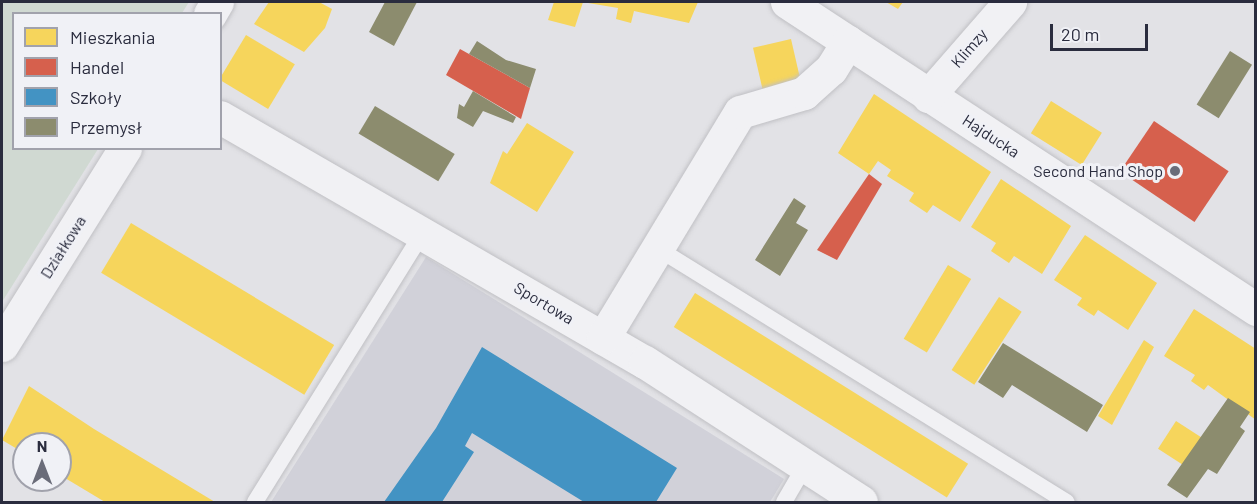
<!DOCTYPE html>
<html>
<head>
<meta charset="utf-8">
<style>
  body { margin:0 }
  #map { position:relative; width:1257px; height:504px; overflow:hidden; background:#e2e2e6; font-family:Barlow,sans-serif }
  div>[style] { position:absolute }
  .built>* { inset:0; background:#d1d1d9 }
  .green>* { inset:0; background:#d0d9d2 }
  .homes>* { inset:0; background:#f6d55c; transform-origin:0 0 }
  .shops>* { inset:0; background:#d6604d; transform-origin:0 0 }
  .schools>* { inset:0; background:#4393c3 }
  .industry>* { inset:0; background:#8c8c6e; transform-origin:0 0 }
  .roads { filter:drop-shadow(0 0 2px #c0c0c4) drop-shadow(0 0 2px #c0c0c4) }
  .service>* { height:16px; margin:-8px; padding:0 8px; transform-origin:8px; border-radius:8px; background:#f1f1f4 }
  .minor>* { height:33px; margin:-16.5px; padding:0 16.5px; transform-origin:16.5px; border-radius:16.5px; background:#f1f1f4 }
  .dots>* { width:16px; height:16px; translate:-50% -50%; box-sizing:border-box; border:3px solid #f0f1f6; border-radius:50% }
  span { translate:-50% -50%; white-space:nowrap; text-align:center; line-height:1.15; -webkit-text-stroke:6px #f0f1f6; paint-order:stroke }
  .street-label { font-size:16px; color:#2a2c3e }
  .poi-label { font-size:16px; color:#2a2c3e }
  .right { translate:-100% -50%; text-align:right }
  .frame { position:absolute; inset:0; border:3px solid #2a2c3e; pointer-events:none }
  .legend { position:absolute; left:12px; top:12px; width:210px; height:138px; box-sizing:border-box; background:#f0f1f6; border:2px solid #a1a2ac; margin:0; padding:8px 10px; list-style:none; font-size:18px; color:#2a2c3e }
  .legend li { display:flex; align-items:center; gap:12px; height:30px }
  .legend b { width:30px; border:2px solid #a1a2ac }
  .north { position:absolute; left:12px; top:432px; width:60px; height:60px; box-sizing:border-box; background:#f0f1f6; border:2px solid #a1a2ac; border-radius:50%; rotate:0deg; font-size:16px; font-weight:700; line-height:24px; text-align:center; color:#2a2c3e }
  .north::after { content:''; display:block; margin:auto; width:21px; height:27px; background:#6a6c79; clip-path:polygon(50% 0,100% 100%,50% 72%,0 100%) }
  .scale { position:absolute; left:1050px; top:24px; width:98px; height:27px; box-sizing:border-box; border:3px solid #2a2c3e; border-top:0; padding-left:8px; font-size:18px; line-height:21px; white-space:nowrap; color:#2a2c3e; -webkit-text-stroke:4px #f0f1f6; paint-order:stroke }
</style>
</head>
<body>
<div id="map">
  <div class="built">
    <div style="clip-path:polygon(426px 257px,784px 479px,770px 502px,271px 502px)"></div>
  </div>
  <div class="green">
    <div style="clip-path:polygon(2px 2px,189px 2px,182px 13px,14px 14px,14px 148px,98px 149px,2px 302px)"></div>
  </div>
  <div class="homes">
    <div style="clip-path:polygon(269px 2px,319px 2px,332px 9px,325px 28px,304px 52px,254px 24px)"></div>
    <div style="clip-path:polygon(554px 2px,583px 2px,575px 27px,548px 20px)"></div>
    <div style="clip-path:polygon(886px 2px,903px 2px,898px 9px)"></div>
    <div style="clip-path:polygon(588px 3px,588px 2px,698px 2px,689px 23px,634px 11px,631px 23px,616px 19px,618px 8px)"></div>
    <div style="left:246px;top:35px;width:57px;height:52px;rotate:31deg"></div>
    <div style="left:791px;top:39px;width:43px;height:39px;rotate:77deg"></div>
    <div style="clip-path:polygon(874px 94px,991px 172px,960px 222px,933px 205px,927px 213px,909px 201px,914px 193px,887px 176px,891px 170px,878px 161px,869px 174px,838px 153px)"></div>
    <div style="left:1051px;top:101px;width:60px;height:38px;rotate:32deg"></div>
    <div style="clip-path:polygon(527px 123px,574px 152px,537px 212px,490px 183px,503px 151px,507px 154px)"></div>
    <div style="clip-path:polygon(1001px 179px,1071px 226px,1042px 274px,1014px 256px,1009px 263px,991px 251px,996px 243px,971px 227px)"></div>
    <div style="left:131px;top:223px;width:237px;height:58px;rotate:31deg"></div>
    <div style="clip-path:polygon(1085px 235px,1157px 283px,1128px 330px,1098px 310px,1094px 316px,1077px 305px,1082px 298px,1054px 280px)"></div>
    <div style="left:948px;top:265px;width:27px;height:86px;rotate:31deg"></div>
    <div style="left:695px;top:293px;width:322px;height:40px;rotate:32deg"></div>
    <div style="left:999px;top:297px;width:27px;height:87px;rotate:33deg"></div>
    <div style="clip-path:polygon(1194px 309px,1256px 349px,1256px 420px,1208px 385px,1204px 390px,1191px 381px,1195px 375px,1164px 356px)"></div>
    <div style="clip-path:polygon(1144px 340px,1154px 347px,1112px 425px,1098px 416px)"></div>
    <div style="clip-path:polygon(29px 386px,94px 429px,215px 502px,105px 502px,60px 475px,60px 444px,24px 444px,24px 453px,2px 440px)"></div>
    <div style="left:1176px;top:421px;width:30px;height:33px;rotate:33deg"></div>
  </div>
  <div class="shops">
    <div style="clip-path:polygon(460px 49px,530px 88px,521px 119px,446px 75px)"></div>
    <div style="left:1154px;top:121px;width:90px;height:61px;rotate:34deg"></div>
    <div style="clip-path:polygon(869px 174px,882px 184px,837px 260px,817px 250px)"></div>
  </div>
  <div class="schools">
    <div style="clip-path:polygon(482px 347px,677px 468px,656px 502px,584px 502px,472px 433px,465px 446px,474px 452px,442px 502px,384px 502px,436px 428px)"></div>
  </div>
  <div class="industry">
    <div style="clip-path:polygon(385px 2px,417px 2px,394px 46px,369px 32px)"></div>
    <div style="clip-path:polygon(477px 41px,506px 60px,536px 69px,530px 88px,469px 54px)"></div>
    <div style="left:1230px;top:51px;width:26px;height:63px;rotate:32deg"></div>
    <div style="clip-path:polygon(473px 91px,516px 117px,513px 123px,483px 111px,473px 127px,457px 118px,459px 104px,464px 107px)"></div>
    <div style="left:375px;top:106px;width:93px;height:32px;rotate:31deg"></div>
    <div style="clip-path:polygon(794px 198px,806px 206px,796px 223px,808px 230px,780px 276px,755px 260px)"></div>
    <div style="clip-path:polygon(1003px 343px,1103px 405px,1087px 432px,1012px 385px,1003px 398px,978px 382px)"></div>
    <div style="clip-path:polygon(1228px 398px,1250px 412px,1240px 427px,1245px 431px,1217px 474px,1208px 469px,1187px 498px,1167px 485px)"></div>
  </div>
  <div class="roads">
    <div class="service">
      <div style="left:657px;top:248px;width:482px;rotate:31.8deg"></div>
      <div style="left:255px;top:502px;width:319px;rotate:-58.1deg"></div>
      <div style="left:784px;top:502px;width:44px;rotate:-59.9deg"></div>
    </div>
    <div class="minor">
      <div style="left:787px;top:2px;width:561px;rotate:33.21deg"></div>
      <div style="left:210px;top:14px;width:14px;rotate:-60deg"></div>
      <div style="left:928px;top:96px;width:125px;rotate:-48.9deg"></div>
      <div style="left:220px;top:117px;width:491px;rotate:30deg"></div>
      <div style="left:645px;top:362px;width:257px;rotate:32.9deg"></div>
      <div style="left:603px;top:338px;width:264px;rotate:-58.8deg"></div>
      <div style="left:740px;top:112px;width:67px;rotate:-16.5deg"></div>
      <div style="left:804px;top:93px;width:36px;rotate:-42deg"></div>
      <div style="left:831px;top:69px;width:32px;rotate:-58deg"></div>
      <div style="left:2px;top:345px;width:232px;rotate:-58deg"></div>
    </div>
  </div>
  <div class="dots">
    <div style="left:1175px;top:171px;background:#6a6c79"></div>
  </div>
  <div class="street-label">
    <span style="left:969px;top:48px;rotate:-49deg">Klimzy</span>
    <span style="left:991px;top:136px;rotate:33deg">Hajducka</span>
    <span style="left:63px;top:247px;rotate:-58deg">Działkowa</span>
    <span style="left:544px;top:303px;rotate:31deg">Sportowa</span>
  </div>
  <div class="poi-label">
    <span class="right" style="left:1163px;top:171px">Second Hand Shop</span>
  </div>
  <div class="frame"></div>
  <ul class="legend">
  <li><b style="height:16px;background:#f6d55c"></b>Mieszkania</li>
  <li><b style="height:16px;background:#d6604d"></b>Handel</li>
  <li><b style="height:16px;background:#4393c3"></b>Szkoły</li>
  <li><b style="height:16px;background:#8c8c6e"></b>Przemysł</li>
  </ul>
  <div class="north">N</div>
  <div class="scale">20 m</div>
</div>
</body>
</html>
